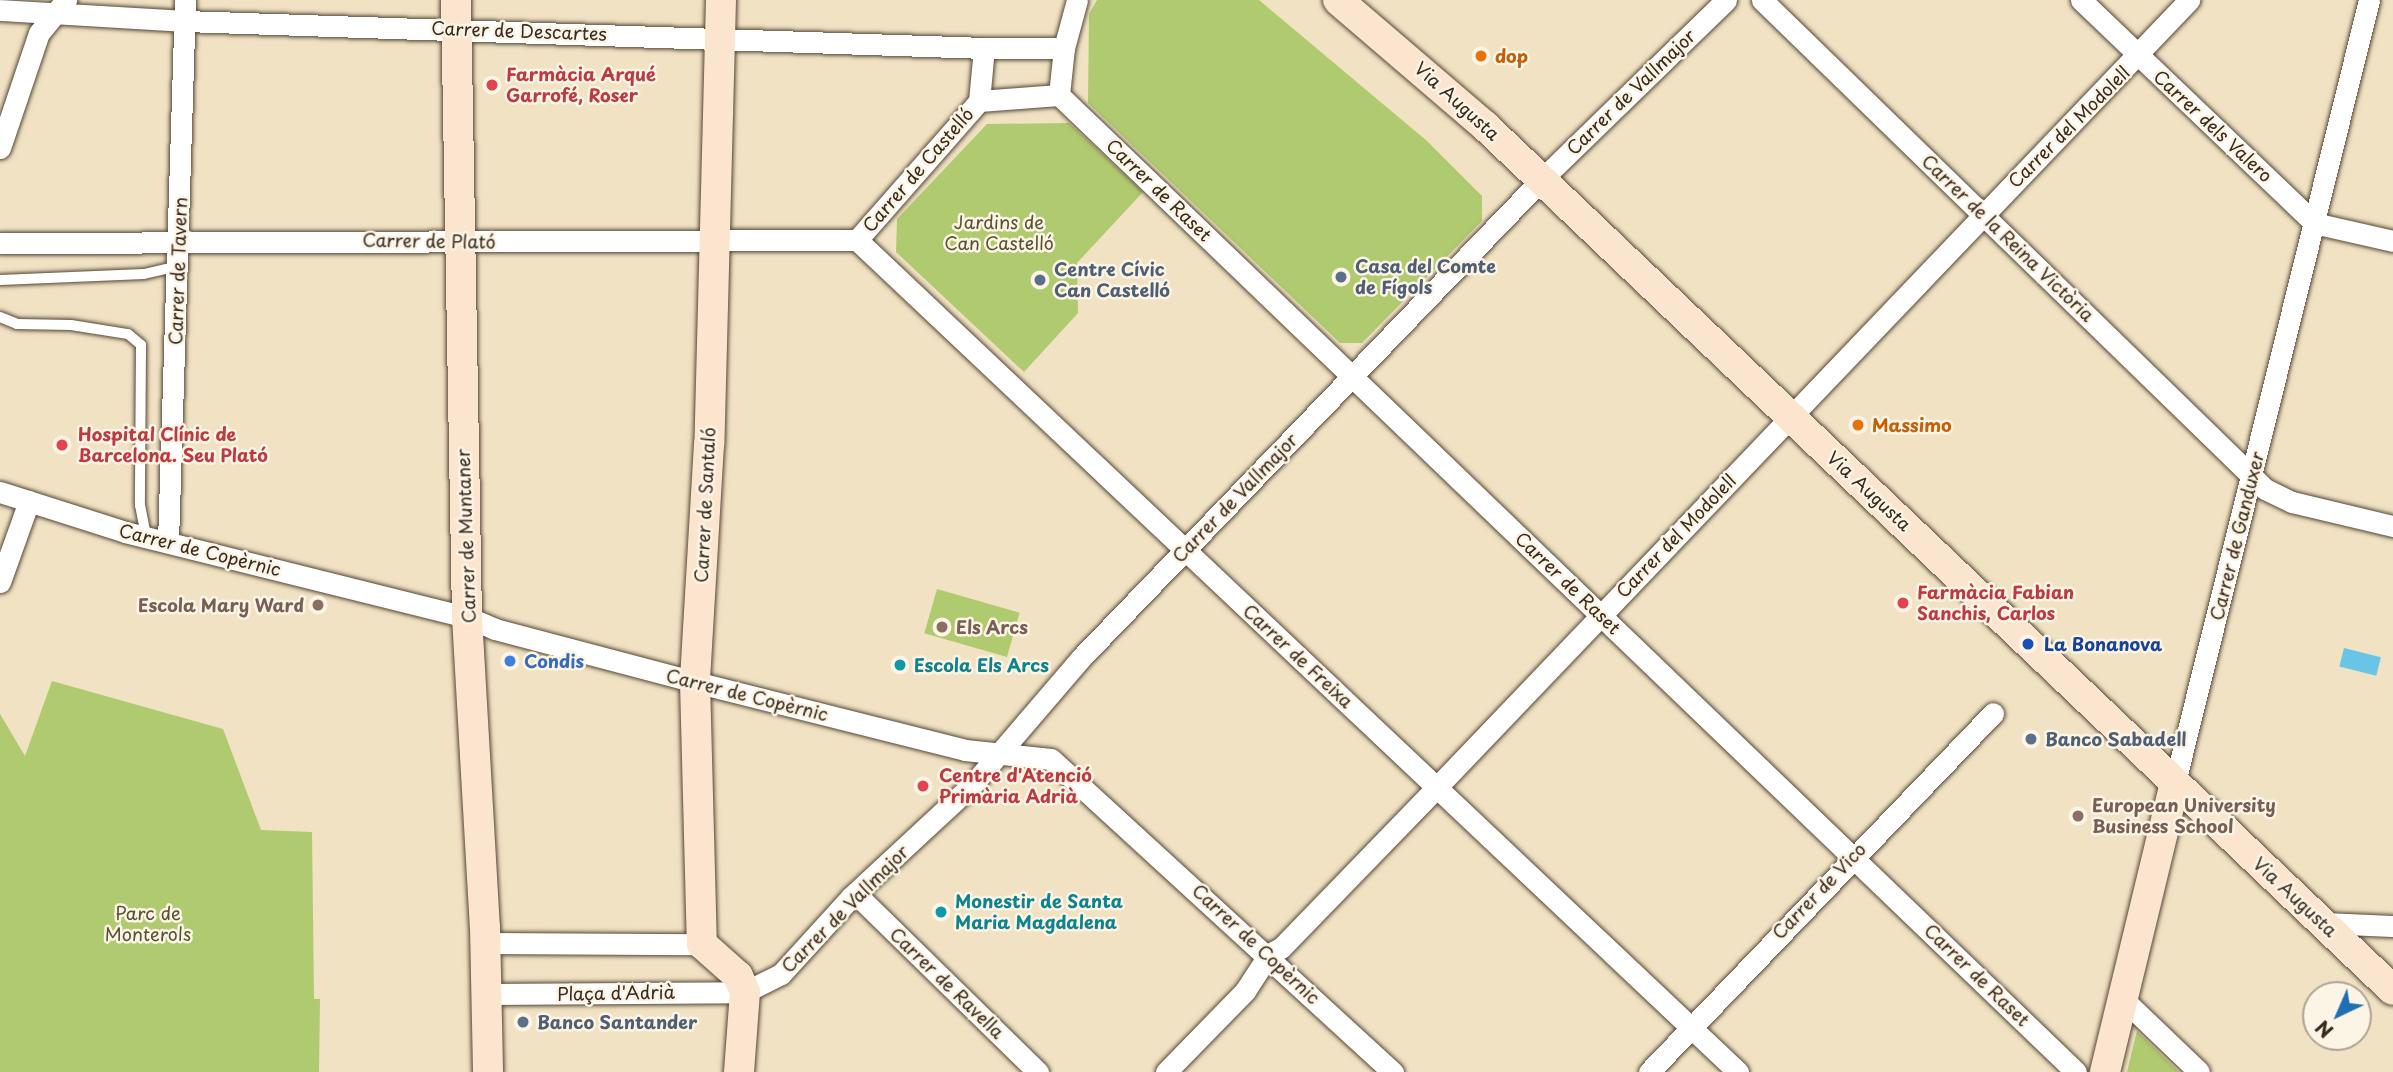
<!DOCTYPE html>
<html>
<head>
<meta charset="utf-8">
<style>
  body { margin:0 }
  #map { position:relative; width:2393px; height:1072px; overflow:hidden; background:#f0e2c2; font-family:"Playpen Sans",sans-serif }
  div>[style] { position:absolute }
  .green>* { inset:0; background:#b0ca70; transform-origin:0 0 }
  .water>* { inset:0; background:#68c5e6; transform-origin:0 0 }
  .roads { filter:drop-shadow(0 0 2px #564637) drop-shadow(0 0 2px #564637) }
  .lane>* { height:10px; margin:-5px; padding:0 5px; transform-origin:5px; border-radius:5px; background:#fff }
  .street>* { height:21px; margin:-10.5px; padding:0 10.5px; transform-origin:10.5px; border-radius:10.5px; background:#fff }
  .secondary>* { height:30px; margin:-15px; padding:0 15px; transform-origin:15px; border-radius:15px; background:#fce5cf }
  .dots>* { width:19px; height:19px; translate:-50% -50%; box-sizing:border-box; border:4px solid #fcf5e5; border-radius:50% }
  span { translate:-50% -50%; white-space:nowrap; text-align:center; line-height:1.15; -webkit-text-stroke:5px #fcf5e5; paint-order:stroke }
  .street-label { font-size:18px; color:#3b2a1e }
  .food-label { font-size:18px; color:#c56008; font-weight:700 }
  .left { translate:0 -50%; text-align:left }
  .health-label { font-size:18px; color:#be3a42; font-weight:700 }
  .park-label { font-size:18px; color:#585232 }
  .service-label { font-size:18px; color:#4e5e75; font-weight:700 }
  .education-label { font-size:18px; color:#785e54; font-weight:700 }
  .right { translate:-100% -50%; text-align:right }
  .transit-label { font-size:18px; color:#164399; font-weight:700 }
  .shop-label { font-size:18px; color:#366cbe; font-weight:700 }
  .culture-label { font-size:18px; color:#0d838f; font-weight:700 }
  .north { position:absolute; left:2302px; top:981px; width:70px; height:70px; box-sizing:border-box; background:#fcf5e5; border:2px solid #afa495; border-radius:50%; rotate:224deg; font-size:19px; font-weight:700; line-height:28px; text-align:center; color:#3b2a1e }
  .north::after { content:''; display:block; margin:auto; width:24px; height:32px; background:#1f6fb2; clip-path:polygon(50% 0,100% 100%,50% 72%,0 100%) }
</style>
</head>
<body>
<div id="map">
  <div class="green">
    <div style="clip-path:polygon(1097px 0,1259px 0,1427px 141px,1482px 196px,1482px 221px,1362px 343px,1340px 343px,1088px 103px,1089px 14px)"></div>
    <div style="clip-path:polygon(1069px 123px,1143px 192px,1077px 263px,1078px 313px,1024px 372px,896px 252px,897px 219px,987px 124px)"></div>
    <div style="left:937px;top:589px;width:86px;height:46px;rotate:16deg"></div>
    <div style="clip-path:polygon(52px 681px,223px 729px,261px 830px,312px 832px,314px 999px,320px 999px,319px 1072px,0 1072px,0 714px,25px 756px)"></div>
    <div style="clip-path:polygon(2137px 1031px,2179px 1072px,2127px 1072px)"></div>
  </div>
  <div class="water">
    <div style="left:2344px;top:648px;width:38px;height:19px;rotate:14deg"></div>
  </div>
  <div class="roads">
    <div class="lane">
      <div style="left:0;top:280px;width:144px;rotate:-2.4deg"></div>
      <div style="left:144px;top:274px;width:36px;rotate:-13deg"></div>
      <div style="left:0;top:317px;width:18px;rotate:22deg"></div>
      <div style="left:17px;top:324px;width:54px;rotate:1.1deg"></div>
      <div style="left:71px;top:325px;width:58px;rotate:9deg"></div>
      <div style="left:128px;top:334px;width:17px;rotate:40deg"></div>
      <div style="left:141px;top:345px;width:160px;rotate:90.4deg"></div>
      <div style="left:140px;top:505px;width:33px;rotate:79deg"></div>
    </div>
    <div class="street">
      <div style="left:1762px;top:0;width:702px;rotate:44.19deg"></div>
      <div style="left:2265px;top:489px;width:30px;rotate:26deg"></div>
      <div style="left:2292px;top:502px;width:104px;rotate:13.4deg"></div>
      <div style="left:2081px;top:0;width:323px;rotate:43.7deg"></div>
      <div style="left:0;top:10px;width:184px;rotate:3.4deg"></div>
      <div style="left:184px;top:21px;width:800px;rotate:1.93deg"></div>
      <div style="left:1064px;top:48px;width:50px;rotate:-74.8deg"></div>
      <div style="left:1059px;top:95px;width:1410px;rotate:43.85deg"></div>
      <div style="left:979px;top:101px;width:53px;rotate:-84.6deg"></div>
      <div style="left:984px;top:48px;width:80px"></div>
      <div style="left:1064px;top:48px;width:47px;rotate:96.1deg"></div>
      <div style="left:979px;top:101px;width:80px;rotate:-4.3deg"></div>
      <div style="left:0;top:148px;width:121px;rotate:-71.3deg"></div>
      <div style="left:39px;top:33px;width:43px;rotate:-50.7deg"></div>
      <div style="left:2314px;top:223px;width:81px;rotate:12.8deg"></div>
      <div style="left:857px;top:240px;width:1212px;rotate:43.36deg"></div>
      <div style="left:857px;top:240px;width:185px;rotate:-48.7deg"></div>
      <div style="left:0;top:243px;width:857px;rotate:-0.2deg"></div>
      <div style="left:0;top:492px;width:131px;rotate:17.7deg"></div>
      <div style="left:125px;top:532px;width:352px;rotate:14deg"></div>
      <div style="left:467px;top:617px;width:30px;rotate:23deg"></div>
      <div style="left:495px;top:629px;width:207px;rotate:14.8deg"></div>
      <div style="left:695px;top:682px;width:278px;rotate:14.1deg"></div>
      <div style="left:965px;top:750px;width:86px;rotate:6deg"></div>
      <div style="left:1051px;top:759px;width:464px;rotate:42.5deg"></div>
      <div style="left:168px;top:542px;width:542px;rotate:-88.2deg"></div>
      <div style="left:0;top:582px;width:86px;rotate:-70.3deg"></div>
      <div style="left:2175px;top:782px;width:806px;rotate:-76.07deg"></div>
      <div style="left:856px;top:894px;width:255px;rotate:44.4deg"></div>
      <div style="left:2323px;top:923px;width:70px;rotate:2.5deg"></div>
      <div style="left:486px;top:943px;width:216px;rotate:0.3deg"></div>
      <div style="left:487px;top:994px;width:258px;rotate:-0.4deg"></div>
      <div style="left:745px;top:992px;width:40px;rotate:-26.6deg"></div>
      <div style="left:781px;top:974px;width:104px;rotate:-47.7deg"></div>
      <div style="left:851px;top:897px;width:166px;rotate:-42.8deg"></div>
      <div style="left:973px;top:784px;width:166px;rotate:-49.4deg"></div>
      <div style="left:1081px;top:658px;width:663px;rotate:-46.1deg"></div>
      <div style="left:1541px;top:180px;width:258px;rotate:-44.2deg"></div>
      <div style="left:2123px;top:999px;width:105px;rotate:43.8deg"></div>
      <div style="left:1166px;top:1072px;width:113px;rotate:-45.7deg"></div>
      <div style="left:1245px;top:991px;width:44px;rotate:-57deg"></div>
      <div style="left:1269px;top:954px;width:13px;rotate:-27deg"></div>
      <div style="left:1281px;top:948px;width:224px;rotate:-45.9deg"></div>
      <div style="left:1437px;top:787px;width:1089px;rotate:-46.3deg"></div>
      <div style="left:1649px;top:1072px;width:497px;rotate:-46.2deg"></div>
    </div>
    <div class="secondary">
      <div style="left:456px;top:0;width:617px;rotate:88.98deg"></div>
      <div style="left:467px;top:617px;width:311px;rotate:86.7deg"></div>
      <div style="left:485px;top:927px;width:145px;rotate:88.8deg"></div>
      <div style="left:721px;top:0;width:444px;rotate:91.5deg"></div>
      <div style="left:709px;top:444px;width:238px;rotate:93.4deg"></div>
      <div style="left:695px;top:682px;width:262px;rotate:88.5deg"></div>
      <div style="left:702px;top:944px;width:48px;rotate:41.6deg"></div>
      <div style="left:738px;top:976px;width:17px;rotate:66deg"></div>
      <div style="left:745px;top:992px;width:80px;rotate:94.3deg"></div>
      <div style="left:1338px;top:0;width:194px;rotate:40.6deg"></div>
      <div style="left:1485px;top:126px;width:1253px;rotate:43.58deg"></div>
      <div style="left:2105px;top:1072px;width:298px;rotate:-76.4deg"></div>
    </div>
  </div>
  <div class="dots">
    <div style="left:1481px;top:56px;background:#e8710a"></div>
    <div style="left:492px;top:85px;background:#e0444e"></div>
    <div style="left:1341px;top:277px;background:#5c6f8a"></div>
    <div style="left:1040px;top:280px;background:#5c6f8a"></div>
    <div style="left:1858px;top:425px;background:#e8710a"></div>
    <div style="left:62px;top:445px;background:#e0444e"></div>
    <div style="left:1903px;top:603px;background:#e0444e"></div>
    <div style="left:318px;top:605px;background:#8d6e63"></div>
    <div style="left:942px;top:627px;background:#8d6e63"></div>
    <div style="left:2028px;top:644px;background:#1a4fb4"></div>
    <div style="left:510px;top:661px;background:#3f7fe0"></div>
    <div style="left:900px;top:665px;background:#0f9aa8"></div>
    <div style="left:2031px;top:739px;background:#5c6f8a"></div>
    <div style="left:923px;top:786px;background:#e0444e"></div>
    <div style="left:2078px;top:816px;background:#8d6e63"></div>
    <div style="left:941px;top:912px;background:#0f9aa8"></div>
    <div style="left:523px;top:1022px;background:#5c6f8a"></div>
  </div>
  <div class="street-label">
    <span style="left:519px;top:31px;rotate:2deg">Carrer de Descartes</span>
    <span style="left:1631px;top:92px;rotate:-44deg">Carrer de Vallmajor</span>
    <span style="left:1457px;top:101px;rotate:42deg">Via Augusta</span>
    <span style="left:2213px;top:126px;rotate:43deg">Carrer dels Valero</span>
    <span style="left:2069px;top:127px;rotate:-45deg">Carrer del Modolell</span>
    <span style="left:918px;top:170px;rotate:-49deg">Carrer de Castelló</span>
    <span style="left:1159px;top:190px;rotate:44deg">Carrer de Raset</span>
    <span style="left:2008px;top:238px;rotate:44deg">Carrer de la Reina Victòria</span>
    <span style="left:429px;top:241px;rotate:1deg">Carrer de Plató</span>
    <span style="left:178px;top:271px;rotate:-88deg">Carrer de Tavern</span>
    <span style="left:1869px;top:491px;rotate:43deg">Via Augusta</span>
    <span style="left:1235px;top:498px;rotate:-46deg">Carrer de Vallmajor</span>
    <span style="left:705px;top:505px;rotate:-87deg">Carrer de Santaló</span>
    <span style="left:466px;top:536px;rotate:-92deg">Carrer de Muntaner</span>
    <span style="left:1676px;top:536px;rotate:-46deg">Carrer del Modolell</span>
    <span style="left:2237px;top:536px;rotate:-76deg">Carrer de Ganduxer</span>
    <span style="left:200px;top:550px;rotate:14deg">Carrer de Copèrnic</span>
    <span style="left:1568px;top:583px;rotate:44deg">Carrer de Raset</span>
    <span style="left:1298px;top:656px;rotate:43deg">Carrer de Freixa</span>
    <span style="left:747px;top:695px;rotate:14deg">Carrer de Copèrnic</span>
    <span style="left:1819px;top:891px;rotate:-46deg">Carrer de Vico</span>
    <span style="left:2295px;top:897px;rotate:43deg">Via Augusta</span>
    <span style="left:845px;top:909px;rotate:-45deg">Carrer de Vallmajor</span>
    <span style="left:1256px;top:944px;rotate:43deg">Carrer de Copèrnic</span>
    <span style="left:1977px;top:975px;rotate:44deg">Carrer de Raset</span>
    <span style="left:947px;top:983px;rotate:44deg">Carrer de Ravella</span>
    <span style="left:616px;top:993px;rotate:-1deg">Plaça d'Adrià</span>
  </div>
  <div class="food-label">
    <span class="left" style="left:1495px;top:56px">dop</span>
    <span class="left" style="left:1872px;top:425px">Massimo</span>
  </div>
  <div class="health-label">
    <span class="left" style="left:506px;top:85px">Farmàcia Arqué<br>Garrofé, Roser</span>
    <span class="left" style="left:78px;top:445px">Hospital Clínic de<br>Barcelona. Seu Plató</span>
    <span class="left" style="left:1917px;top:603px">Farmàcia Fabian<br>Sanchis, Carlos</span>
    <span class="left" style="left:939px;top:786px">Centre d'Atenció<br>Primària Adrià</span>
  </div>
  <div class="park-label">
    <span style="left:999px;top:233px">Jardins de<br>Can Castelló</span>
    <span style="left:148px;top:924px">Parc de<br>Monterols</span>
  </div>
  <div class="service-label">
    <span class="left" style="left:1355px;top:277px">Casa del Comte<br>de Fígols</span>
    <span class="left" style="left:1054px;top:280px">Centre Cívic<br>Can Castelló</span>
    <span class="left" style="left:2045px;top:739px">Banco Sabadell</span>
    <span class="left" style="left:537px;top:1022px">Banco Santander</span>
  </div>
  <div class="education-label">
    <span class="right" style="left:304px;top:605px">Escola Mary Ward</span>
    <span class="left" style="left:956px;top:627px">Els Arcs</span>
    <span class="left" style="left:2092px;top:816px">European University<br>Business School</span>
  </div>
  <div class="transit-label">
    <span class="left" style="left:2044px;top:644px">La Bonanova</span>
  </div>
  <div class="shop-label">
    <span class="left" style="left:524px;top:661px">Condis</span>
  </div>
  <div class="culture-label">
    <span class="left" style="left:914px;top:665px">Escola Els Arcs</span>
    <span class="left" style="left:955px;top:912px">Monestir de Santa<br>Maria Magdalena</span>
  </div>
  <div class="north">N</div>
</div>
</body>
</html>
